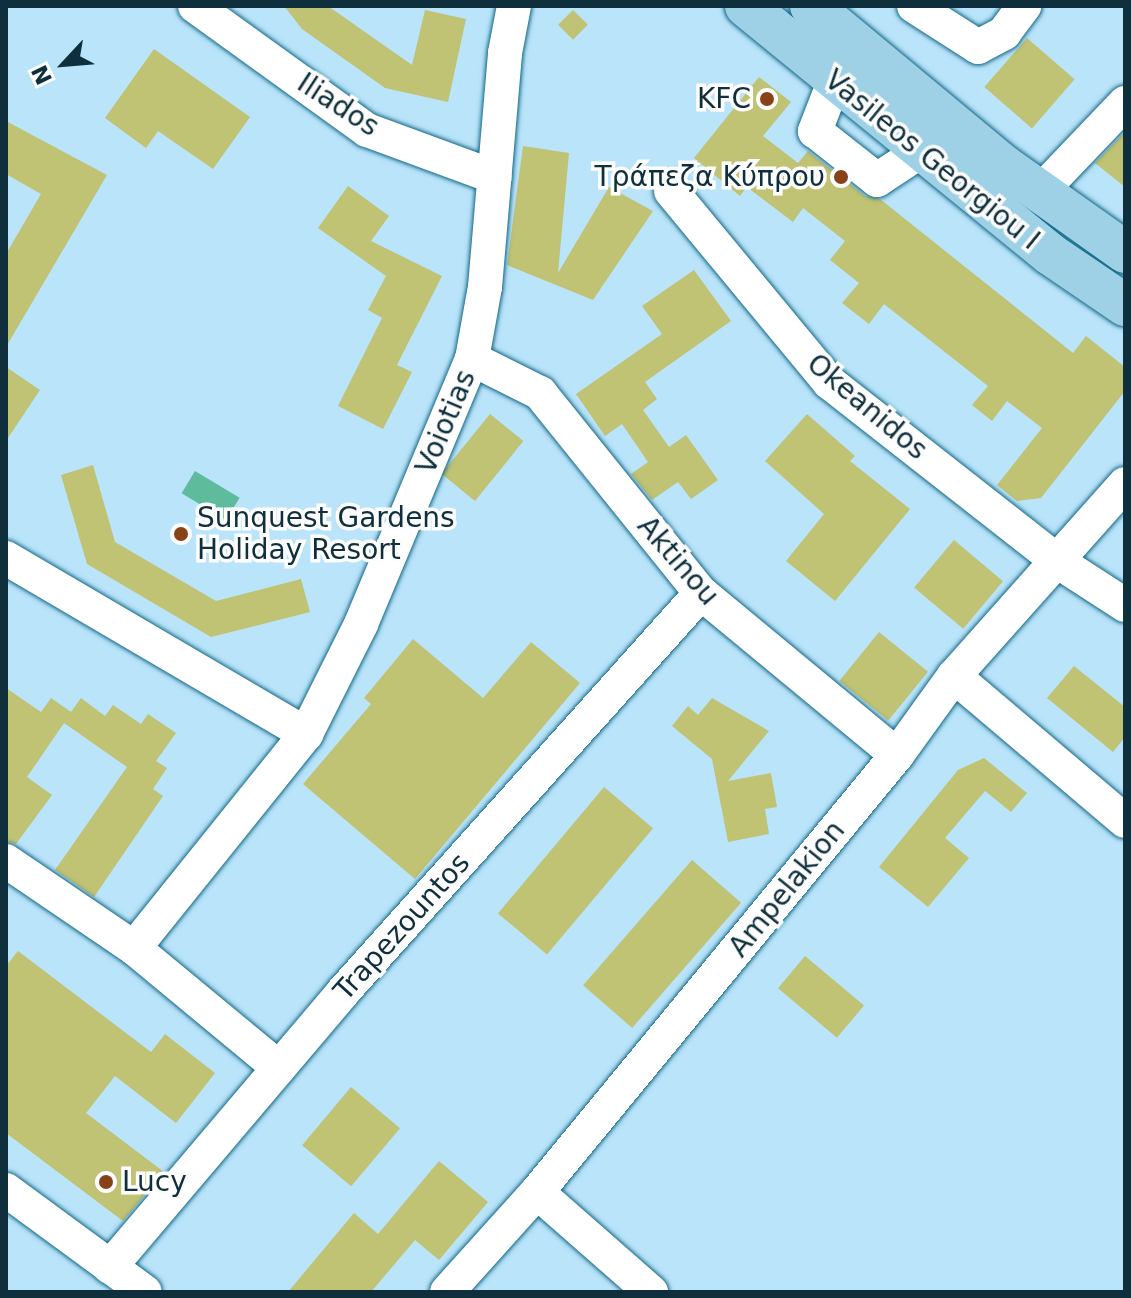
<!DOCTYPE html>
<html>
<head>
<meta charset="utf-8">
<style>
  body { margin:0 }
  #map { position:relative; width:1131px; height:1298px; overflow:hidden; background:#b9e4fa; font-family:"DejaVu Sans",sans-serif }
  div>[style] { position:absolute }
  .water>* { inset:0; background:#5ebb9c; transform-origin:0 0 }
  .building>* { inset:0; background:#c0c274; transform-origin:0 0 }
  .roads { filter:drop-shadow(0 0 2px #116787) drop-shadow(0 0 2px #116787) }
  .minor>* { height:34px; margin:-17px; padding:0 17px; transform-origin:17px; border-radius:17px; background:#fff }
  .major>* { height:42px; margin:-21px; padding:0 21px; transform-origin:21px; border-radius:21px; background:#9ed0e6 }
  .dots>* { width:22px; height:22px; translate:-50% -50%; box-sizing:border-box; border:4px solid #fdfdfd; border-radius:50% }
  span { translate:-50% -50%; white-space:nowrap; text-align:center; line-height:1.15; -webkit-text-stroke:7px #fdfdfd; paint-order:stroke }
  .poi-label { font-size:28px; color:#0f2f3d }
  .right { translate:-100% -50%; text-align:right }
  .left { translate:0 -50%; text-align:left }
  .street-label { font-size:28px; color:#0f2f3d }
  .frame { position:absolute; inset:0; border:8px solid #0f2f3d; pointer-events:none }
  .north { position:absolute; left:24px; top:24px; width:80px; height:80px; -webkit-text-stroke:6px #fdfdfd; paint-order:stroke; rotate:244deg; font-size:22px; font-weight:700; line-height:32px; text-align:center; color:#0f2f3d }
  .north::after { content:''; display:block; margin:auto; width:28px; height:36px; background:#0f2f3d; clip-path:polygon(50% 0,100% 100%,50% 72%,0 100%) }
</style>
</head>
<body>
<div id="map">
  <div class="water">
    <div style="left:195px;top:471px;width:52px;height:26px;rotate:31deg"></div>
  </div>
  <div class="building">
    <div style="clip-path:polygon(284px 6px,328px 6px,412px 65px,425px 10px,466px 19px,448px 102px,385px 88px,302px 29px)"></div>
    <div style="left:573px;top:10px;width:21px;height:21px;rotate:45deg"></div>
    <div style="left:1027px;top:38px;width:63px;height:65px;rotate:41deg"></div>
    <div style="clip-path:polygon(154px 49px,250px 117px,213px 169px,158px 131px,146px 148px,105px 118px)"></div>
    <div style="clip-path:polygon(759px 77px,791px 102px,763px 136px,798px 163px,808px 151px,865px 196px,880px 199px,1073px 353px,1086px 336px,1125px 367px,1125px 391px,1041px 498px,1017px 501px,997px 485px,1042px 428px,1007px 401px,992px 421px,972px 405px,988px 386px,884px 304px,869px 324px,842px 303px,859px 283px,830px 260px,845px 241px,803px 208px,793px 222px,747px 187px,740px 196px,694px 158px)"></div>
    <div style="clip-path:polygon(6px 121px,107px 175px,6px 347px,6px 254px,41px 194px,6px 174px)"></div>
    <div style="clip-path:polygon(1125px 132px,1125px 187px,1095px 163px)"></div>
    <div style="clip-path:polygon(523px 146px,569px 153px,558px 273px,609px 187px,653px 211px,593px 300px,507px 265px)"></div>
    <div style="clip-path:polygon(348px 186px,389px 216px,371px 241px,442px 276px,397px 365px,412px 372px,383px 429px,338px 406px,382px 318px,368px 310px,386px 276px,318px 228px)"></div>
    <div style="clip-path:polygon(694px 270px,731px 321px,645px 382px,657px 399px,643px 410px,669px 447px,686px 435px,718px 480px,691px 499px,678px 482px,652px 500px,631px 474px,648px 462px,622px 424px,605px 436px,576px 394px,662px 334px,642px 306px)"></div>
    <div style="clip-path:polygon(6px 367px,40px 390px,6px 441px)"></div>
    <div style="left:490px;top:414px;width:43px;height:77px;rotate:39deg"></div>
    <div style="clip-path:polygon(807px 414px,855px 456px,850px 461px,910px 509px,835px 601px,786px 561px,824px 514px,765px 461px)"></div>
    <div style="clip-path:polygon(93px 465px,115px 542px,216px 601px,301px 579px,310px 612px,211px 637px,87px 564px,61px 475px)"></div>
    <div style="left:954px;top:540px;width:64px;height:62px;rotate:40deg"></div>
    <div style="left:879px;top:632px;width:63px;height:63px;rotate:39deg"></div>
    <div style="clip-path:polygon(413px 639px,483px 698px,531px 642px,580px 683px,415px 879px,303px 784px,371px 704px,364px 698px)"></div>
    <div style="clip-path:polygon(1074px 666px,1125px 707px,1125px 737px,1113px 752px,1047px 698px)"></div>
    <div style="clip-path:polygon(6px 688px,41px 712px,51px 698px,71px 712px,81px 698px,105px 716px,113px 705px,141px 724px,148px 714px,176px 733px,156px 761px,167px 768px,153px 789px,163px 796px,94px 897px,55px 870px,127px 767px,64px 723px,27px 777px,52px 795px,16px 844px,6px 841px)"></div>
    <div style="clip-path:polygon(712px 698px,769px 731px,728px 781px,771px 773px,777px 807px,765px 809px,769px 834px,728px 842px,712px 759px,672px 726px,688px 706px,698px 715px)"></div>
    <div style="clip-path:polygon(984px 758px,1027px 793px,1011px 812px,985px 791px,945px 838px,969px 858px,928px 907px,879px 867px,958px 770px)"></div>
    <div style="left:604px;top:787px;width:64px;height:165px;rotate:40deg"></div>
    <div style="left:692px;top:860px;width:65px;height:166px;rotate:41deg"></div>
    <div style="clip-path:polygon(18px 951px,151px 1052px,165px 1034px,215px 1073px,176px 1123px,115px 1076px,86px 1113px,164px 1172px,123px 1221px,6px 1133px,6px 966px)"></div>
    <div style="left:805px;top:956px;width:77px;height:42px;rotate:40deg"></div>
    <div style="left:351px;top:1087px;width:64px;height:76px;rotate:40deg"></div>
    <div style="clip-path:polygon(439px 1161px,488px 1202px,439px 1260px,415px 1240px,371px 1292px,288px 1292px,354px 1213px,378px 1234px)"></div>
  </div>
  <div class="roads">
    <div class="minor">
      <div style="left:195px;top:6px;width:212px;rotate:35.8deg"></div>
      <div style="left:367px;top:130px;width:136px;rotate:20.2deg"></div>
      <div style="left:914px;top:6px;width:76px;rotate:32.6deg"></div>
      <div style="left:978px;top:47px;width:30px;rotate:-28deg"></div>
      <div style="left:1004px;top:33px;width:34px;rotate:-53deg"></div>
      <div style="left:834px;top:82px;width:53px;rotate:111.2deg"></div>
      <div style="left:815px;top:131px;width:79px;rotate:38.3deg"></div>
      <div style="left:877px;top:180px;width:53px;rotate:-33.4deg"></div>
      <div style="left:671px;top:191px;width:248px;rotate:50.4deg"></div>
      <div style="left:829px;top:382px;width:290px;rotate:38.1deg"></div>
      <div style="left:1057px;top:561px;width:81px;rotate:32.9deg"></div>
      <div style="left:1041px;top:191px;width:122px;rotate:-46.3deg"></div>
      <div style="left:472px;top:359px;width:76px;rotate:26.6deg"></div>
      <div style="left:540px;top:393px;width:257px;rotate:51.2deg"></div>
      <div style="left:701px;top:593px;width:254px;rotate:39.6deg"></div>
      <div style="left:6px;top:558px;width:348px;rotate:30.4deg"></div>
      <div style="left:954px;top:676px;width:224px;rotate:40.3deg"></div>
      <div style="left:6px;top:861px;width:155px;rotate:34.2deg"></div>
      <div style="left:134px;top:948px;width:188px;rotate:39.6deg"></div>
      <div style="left:134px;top:948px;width:275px;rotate:-51.2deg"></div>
      <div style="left:306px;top:734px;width:123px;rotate:-63.4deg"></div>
      <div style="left:361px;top:624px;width:287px;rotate:-67.3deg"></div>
      <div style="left:472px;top:359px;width:73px;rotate:-79.8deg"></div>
      <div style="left:485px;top:287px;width:235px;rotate:-85.1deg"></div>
      <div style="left:505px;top:53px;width:48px;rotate:-79.2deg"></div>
      <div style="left:6px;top:1190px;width:172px;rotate:36.3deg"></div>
      <div style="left:537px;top:1192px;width:152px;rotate:41.3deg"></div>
      <div style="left:110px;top:1267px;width:360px;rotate:-49.7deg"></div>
      <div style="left:343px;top:992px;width:536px;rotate:-48.1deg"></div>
      <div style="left:447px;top:1292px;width:135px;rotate:-48deg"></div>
      <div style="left:537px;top:1192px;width:566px;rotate:-50.52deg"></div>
      <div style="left:897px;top:755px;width:97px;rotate:-54.2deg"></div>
      <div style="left:954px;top:676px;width:257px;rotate:-48.3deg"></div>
    </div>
    <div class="major">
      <div style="left:746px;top:6px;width:392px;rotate:39.2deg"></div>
      <div style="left:1050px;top:254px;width:91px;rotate:34.2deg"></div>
      <div style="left:811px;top:6px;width:251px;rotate:39.7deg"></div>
      <div style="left:1004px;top:166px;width:148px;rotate:35.4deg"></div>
    </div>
  </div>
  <div class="dots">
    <div style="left:767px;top:99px;background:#874317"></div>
    <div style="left:841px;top:177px;background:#874317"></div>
    <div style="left:181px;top:534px;background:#874317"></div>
    <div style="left:106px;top:1182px;background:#874317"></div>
  </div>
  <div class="poi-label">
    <span class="right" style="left:751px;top:99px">KFC</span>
    <span class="right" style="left:825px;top:177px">Τράπεζα Κύπρου</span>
    <span class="left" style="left:197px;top:534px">Sunquest Gardens<br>Holiday Resort</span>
    <span class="left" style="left:122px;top:1182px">Lucy</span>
  </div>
  <div class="street-label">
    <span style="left:338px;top:105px;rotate:33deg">Iliados</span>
    <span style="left:932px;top:160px;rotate:39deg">Vasileos Georgiou I</span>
    <span style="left:867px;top:407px;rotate:40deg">Okeanidos</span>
    <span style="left:446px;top:422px;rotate:-67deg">Voiotias</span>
    <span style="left:678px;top:561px;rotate:49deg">Aktinou</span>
    <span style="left:787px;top:889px;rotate:-51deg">Ampelakion</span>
    <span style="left:402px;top:927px;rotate:-48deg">Trapezountos</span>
  </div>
  <div class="frame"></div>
  <div class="north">N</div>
</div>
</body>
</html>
